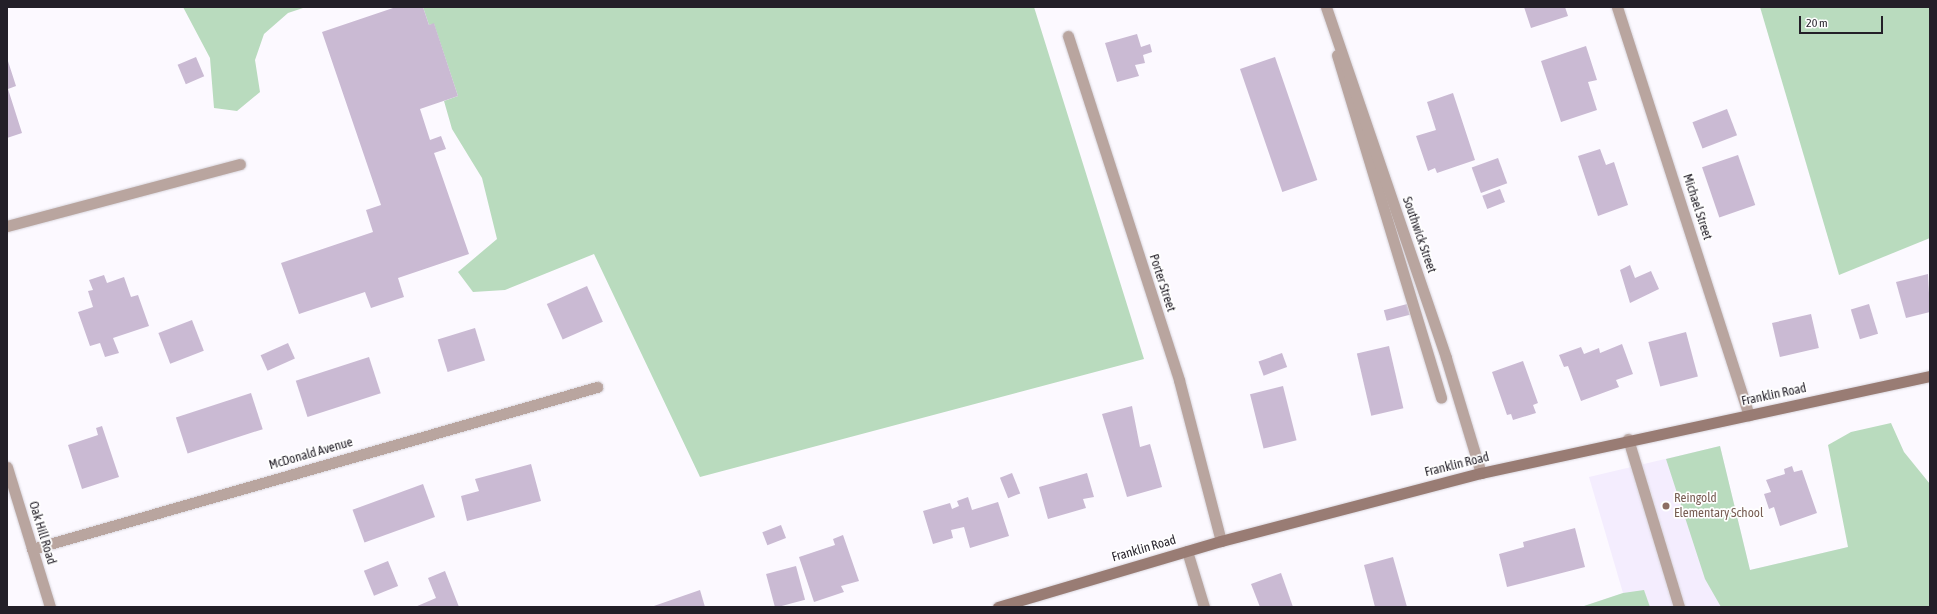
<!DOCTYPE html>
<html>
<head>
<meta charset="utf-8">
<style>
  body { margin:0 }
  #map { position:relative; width:1937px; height:614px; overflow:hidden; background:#fcf9ff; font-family:"Asap Condensed",sans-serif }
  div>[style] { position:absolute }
  .education>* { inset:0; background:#f4edfe }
  .green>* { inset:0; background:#b9dbbe }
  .building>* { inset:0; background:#cabad3; transform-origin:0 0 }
  .roads { filter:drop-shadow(0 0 1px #d9d6dd) drop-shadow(0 0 1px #d9d6dd) }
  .service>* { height:11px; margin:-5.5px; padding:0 5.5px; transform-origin:5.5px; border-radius:5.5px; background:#b9a59f }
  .minor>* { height:11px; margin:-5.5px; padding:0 5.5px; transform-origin:5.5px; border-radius:5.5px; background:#b9a59f }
  .tertiary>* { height:11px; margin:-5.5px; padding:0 5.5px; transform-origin:5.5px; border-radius:5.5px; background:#b9a59f }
  .secondary>* { height:11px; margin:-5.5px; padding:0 5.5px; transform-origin:5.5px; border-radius:5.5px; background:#997c74 }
  .dots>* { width:11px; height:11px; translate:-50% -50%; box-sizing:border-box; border:2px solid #fff; border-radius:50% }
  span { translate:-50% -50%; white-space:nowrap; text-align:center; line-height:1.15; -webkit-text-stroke:3.5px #fff; paint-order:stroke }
  .street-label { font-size:13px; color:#231f28 }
  .education-label { font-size:13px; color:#785e54 }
  .left { translate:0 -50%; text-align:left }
  .frame { position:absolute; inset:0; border:8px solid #231f28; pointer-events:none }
  .scale { position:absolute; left:1799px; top:16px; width:84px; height:18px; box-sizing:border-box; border:2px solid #231f28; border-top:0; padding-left:5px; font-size:12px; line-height:14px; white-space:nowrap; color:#231f28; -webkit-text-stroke:3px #fff; paint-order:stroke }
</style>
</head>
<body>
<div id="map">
  <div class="education">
    <div style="clip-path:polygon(1720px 446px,1750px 570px,1848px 547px,1930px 607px,1581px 607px,1623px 593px,1589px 477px)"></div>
  </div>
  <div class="green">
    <div style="clip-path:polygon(183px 7px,306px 7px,288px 13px,264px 34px,255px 60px,260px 92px,237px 111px,214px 108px,210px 58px)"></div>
    <div style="clip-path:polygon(423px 7px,1034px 7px,1144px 359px,700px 477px,594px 254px,505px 290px,473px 292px,458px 272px,497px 239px,482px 178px,452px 129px,444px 101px,458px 96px,434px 24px,429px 25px)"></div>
    <div style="clip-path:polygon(1760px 7px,1930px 7px,1930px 238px,1839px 275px)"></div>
    <div style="clip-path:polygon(1891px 423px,1904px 452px,1930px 484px,1930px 607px,1721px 607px,1705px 579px,1666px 459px,1720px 446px,1750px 570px,1848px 547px,1828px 445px,1851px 432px)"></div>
    <div style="clip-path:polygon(1644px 590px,1650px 607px,1581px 607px,1623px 593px)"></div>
  </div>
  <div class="building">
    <div style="clip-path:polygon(396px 7px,423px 7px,429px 25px,434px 23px,458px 96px,420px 109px,430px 140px,441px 136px,446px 149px,434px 153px,469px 254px,398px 278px,404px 297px,371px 308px,365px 292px,299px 314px,281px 263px,373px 232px,366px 210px,381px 205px,322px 32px)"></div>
    <div style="clip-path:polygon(1524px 7px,1565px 7px,1568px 16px,1531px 28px)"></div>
    <div style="clip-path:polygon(1137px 34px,1141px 47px,1150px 44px,1152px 52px,1143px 55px,1145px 63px,1135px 65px,1139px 76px,1117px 82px,1105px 43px)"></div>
    <div style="clip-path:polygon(1586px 46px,1597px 80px,1588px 82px,1597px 110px,1561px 122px,1541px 61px)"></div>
    <div style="left:196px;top:57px;width:21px;height:20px;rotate:67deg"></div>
    <div style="left:1275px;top:57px;width:130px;height:37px;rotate:71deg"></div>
    <div style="clip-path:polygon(7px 58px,16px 86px,8px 89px,22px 133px,7px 138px)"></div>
    <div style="clip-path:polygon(1453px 93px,1475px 160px,1437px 173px,1435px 168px,1428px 171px,1416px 136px,1436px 130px,1427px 102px)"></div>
    <div style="left:1727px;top:109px;width:28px;height:37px;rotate:69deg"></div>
    <div style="clip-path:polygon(1600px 149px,1606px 165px,1614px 162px,1628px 205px,1598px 216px,1578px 156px)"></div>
    <div style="left:1738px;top:155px;width:53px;height:38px;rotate:71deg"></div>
    <div style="left:1498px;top:158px;width:27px;height:28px;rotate:70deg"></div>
    <div style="left:1500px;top:189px;width:14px;height:19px;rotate:69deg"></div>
    <div style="clip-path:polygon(1630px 265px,1635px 278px,1651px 271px,1659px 289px,1630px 303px,1620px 270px)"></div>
    <div style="clip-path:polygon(1928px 274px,1930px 312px,1906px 318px,1896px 282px)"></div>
    <div style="clip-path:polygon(104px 275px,107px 283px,124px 277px,131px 297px,138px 295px,149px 326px,113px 338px,119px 353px,105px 357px,100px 343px,90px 346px,78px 312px,93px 307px,88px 291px,93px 290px,89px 280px)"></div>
    <div style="left:587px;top:286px;width:39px;height:44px;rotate:66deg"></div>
    <div style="left:1407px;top:304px;width:11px;height:24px;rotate:75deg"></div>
    <div style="left:1869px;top:304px;width:31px;height:19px;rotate:73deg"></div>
    <div style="left:1811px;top:314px;width:35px;height:40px;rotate:77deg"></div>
    <div style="left:192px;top:320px;width:33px;height:36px;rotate:69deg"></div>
    <div style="left:475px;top:328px;width:34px;height:39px;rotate:73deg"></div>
    <div style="left:1686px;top:332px;width:46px;height:39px;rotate:75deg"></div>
    <div style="left:288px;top:343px;width:17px;height:30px;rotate:66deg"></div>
    <div style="clip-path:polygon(1622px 344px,1633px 374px,1616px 380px,1619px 387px,1581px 401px,1568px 366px,1564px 367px,1559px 355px,1581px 347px,1584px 354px,1599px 348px,1600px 353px)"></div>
    <div style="left:1389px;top:346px;width:64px;height:33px;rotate:77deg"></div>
    <div style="left:1282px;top:353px;width:15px;height:25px;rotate:70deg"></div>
    <div style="left:369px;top:357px;width:38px;height:77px;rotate:72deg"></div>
    <div style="clip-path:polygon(1523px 361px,1538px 403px,1533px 405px,1536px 413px,1513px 420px,1511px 414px,1507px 415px,1492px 372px)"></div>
    <div style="left:1283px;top:386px;width:56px;height:34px;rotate:76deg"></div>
    <div style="left:251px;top:393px;width:38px;height:79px;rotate:72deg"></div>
    <div style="clip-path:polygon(1132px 406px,1140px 447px,1150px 444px,1162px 487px,1127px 497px,1102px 414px)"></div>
    <div style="clip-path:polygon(102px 426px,119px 477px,82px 489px,68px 445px,98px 435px,96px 428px)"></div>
    <div style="clip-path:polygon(531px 464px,541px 501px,467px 521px,461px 496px,479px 491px,475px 479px)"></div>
    <div style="clip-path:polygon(1792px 466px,1794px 472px,1802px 470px,1817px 513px,1780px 526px,1774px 507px,1769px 509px,1764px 494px,1771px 492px,1766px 480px,1785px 474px,1784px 469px)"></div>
    <div style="left:1012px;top:473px;width:22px;height:13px;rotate:68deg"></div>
    <div style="clip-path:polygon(1087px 473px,1094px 497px,1083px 499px,1086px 508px,1048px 519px,1039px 487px)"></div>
    <div style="left:423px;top:484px;width:35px;height:75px;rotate:70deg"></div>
    <div style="clip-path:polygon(968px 497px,972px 510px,998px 502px,1009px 536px,970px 548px,964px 527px,951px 530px,953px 538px,933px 544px,923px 511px,950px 503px,952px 509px,959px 506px,957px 501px)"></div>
    <div style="left:781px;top:525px;width:14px;height:20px;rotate:69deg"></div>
    <div style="clip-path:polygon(1575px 528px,1585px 567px,1507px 587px,1499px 554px,1524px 547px,1523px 542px)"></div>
    <div style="clip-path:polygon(843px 535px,859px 581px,841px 586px,844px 592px,814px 602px,799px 557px,835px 545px,833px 539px)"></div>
    <div style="clip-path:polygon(1393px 557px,1407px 607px,1375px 607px,1364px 565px)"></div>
    <div style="left:388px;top:561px;width:27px;height:26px;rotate:68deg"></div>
    <div style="left:796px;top:566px;width:35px;height:31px;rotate:75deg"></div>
    <div style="clip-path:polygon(445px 571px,459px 607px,415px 607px,436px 598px,428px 578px)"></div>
    <div style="clip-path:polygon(1281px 573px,1293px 607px,1260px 607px,1251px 584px)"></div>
    <div style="clip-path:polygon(700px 590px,705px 607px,651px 607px)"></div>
  </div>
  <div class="roads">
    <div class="service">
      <div style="left:1337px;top:55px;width:358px;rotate:73.1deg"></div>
      <div style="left:7px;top:226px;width:241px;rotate:-14.9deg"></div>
      <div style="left:1628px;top:439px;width:176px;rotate:73.1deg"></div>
    </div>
    <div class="minor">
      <div style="left:1326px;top:7px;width:371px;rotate:71.1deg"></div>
      <div style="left:1446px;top:358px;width:120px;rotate:73.1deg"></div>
      <div style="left:1617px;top:7px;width:429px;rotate:72.1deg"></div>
      <div style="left:1068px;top:36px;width:361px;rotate:72.1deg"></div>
      <div style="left:1179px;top:380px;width:166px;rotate:75.4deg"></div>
      <div style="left:32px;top:549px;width:588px;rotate:-16deg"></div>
    </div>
    <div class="tertiary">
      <div style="left:7px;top:467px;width:146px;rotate:72.9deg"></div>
      <div style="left:1187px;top:551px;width:59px;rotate:73.1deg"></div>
    </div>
    <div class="secondary">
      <div style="left:998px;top:607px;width:233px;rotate:-16.5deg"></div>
      <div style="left:1221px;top:541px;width:269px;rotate:-14.7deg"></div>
      <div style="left:1481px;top:473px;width:459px;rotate:-12.2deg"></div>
    </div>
  </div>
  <div class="dots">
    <div style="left:1666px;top:506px;background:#8d6e63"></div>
  </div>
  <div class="street-label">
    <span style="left:1697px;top:207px;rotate:72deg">Michael Street</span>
    <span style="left:1419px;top:235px;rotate:71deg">Southwick Street</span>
    <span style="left:1162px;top:283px;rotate:72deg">Porter Street</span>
    <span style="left:1774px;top:395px;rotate:-12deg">Franklin Road</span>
    <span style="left:311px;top:454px;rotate:-16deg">McDonald Avenue</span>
    <span style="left:1457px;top:465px;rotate:-14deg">Franklin Road</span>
    <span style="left:42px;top:533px;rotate:73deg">Oak Hill Road</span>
    <span style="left:1144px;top:549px;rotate:-16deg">Franklin Road</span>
  </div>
  <div class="education-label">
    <span class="left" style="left:1674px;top:506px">Reingold<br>Elementary School</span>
  </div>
  <div class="frame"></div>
  <div class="scale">20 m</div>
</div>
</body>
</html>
